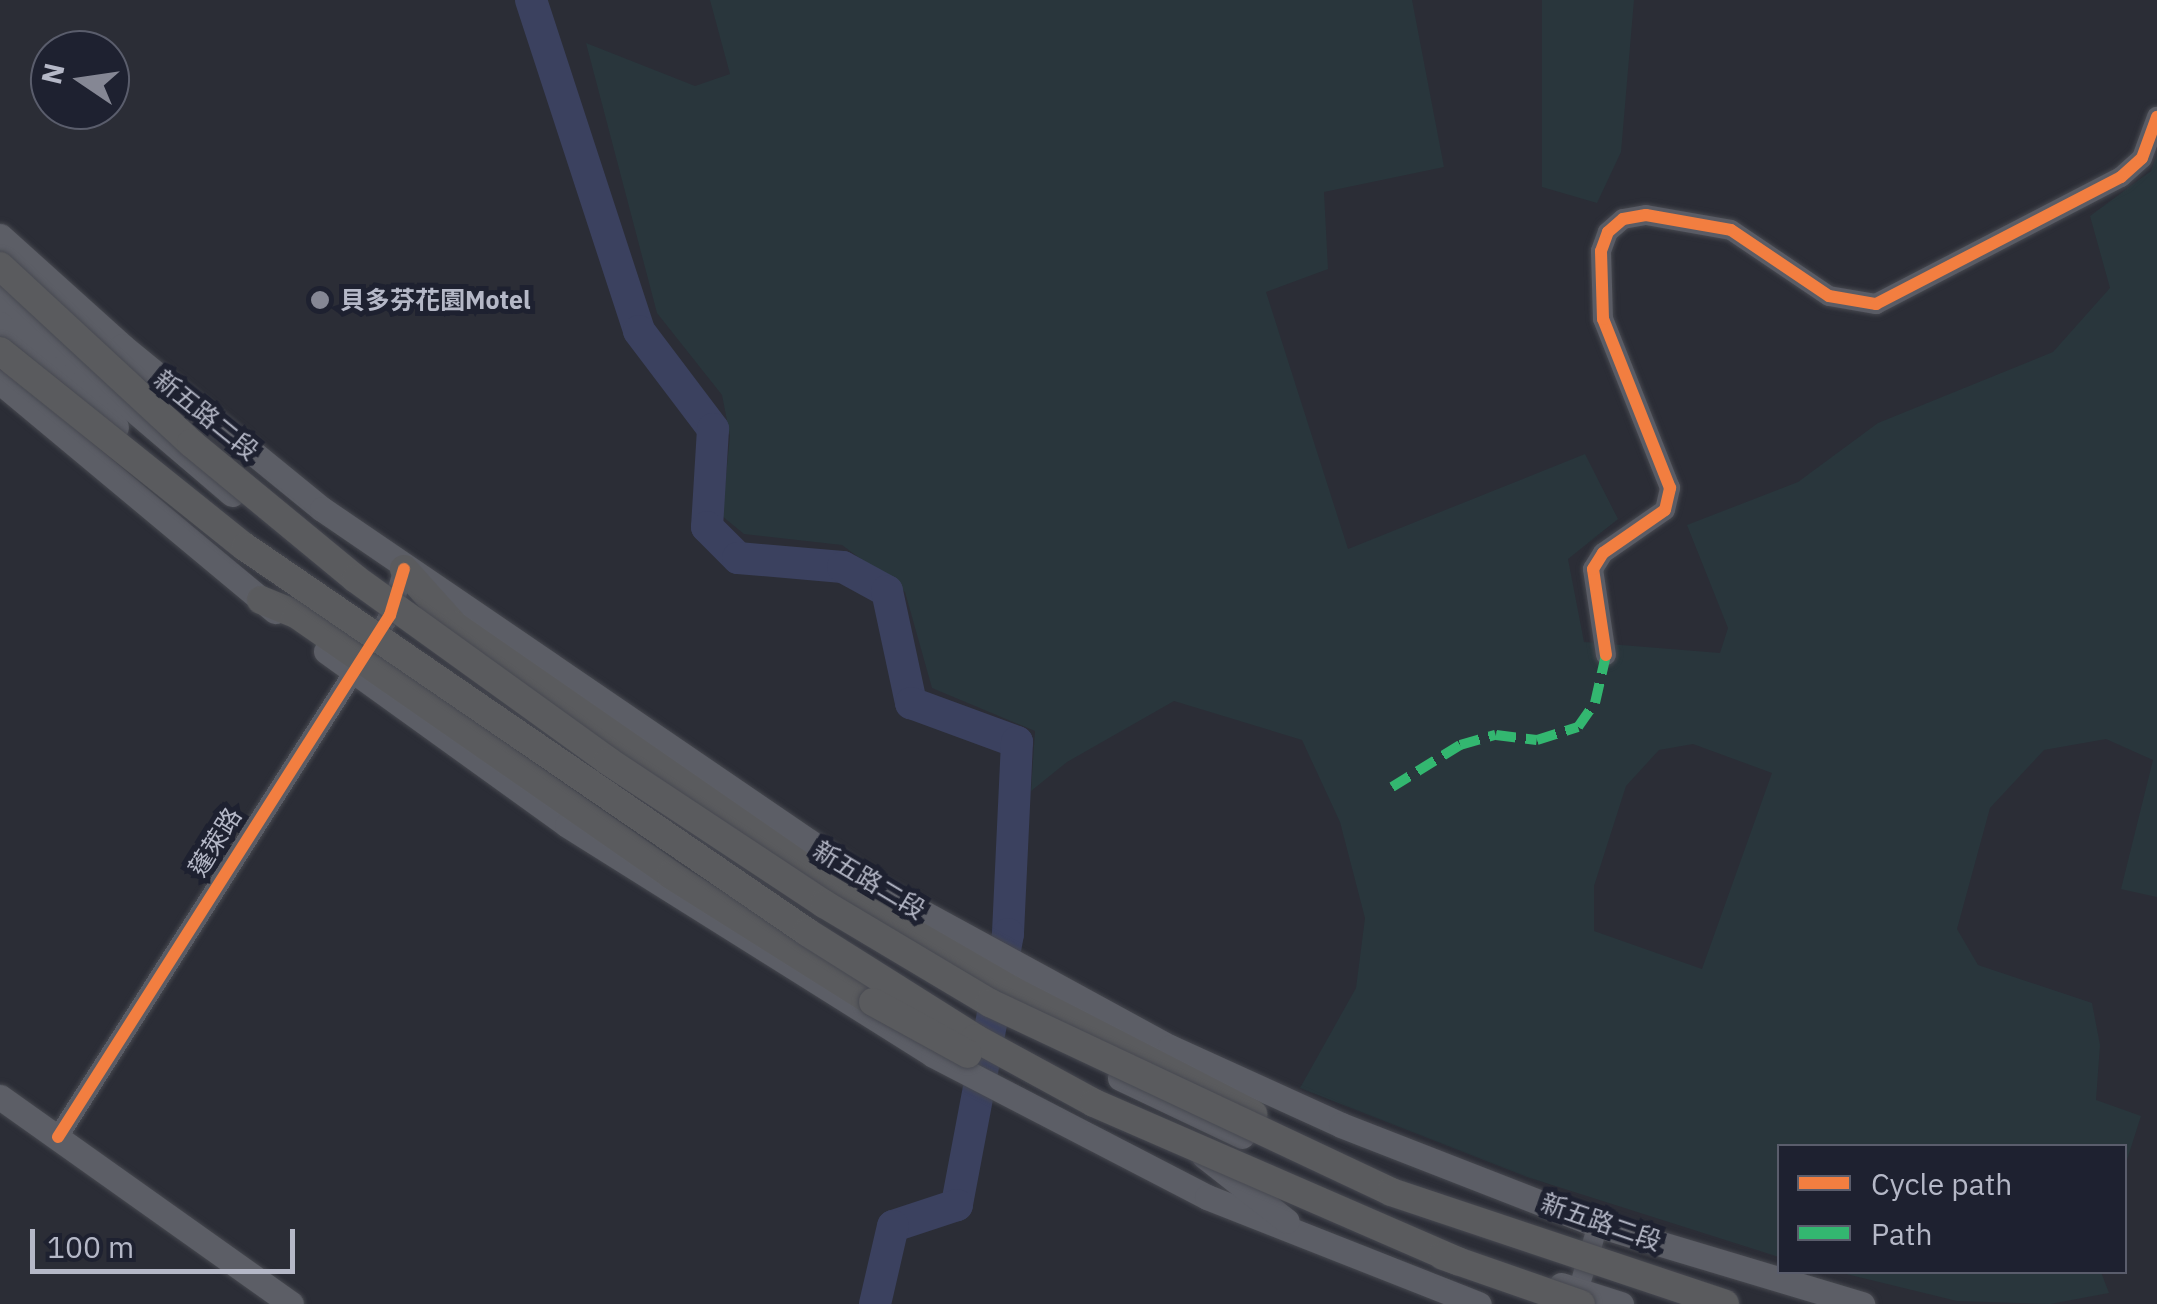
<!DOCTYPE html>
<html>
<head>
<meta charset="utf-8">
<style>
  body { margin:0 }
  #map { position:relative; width:2157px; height:1304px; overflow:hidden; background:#2b2d36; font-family:"IBM Plex Sans","Noto Sans TC",sans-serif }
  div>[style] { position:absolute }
  .green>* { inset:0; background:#29363c }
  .river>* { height:32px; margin:-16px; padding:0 16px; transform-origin:16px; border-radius:16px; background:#3b415f }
  .roads { filter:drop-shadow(0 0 2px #46484f) drop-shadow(0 0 2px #46484f) }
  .minor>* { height:20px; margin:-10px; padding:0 10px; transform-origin:10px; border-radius:10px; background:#5a5c65 }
  .major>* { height:25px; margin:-12.5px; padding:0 12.5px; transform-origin:12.5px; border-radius:12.5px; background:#5c5e66 }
  .highway>* { height:28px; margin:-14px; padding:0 14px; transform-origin:14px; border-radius:14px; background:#5a5b5e }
  .bridges { filter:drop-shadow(0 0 2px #474951) drop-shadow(0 0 2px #474951) }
  .highway-bridge>* { height:28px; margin:-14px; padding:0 14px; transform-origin:14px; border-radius:14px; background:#5a5b5e }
  .quiet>* { height:10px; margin-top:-5px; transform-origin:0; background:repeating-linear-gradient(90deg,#33b770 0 20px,transparent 0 30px) }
  .cycleway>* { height:12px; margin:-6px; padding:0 6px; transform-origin:6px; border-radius:6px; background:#f27e40 }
  .dots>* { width:28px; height:28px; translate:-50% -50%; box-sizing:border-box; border:5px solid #1e2130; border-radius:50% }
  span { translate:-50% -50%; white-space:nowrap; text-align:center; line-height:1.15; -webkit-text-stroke:10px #1e2130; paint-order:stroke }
  .poi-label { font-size:25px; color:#b5b8c7; font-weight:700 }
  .left { translate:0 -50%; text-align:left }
  .street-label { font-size:25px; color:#b5b8c7 }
  .legend { position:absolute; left:1777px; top:1144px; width:350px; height:130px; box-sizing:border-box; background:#1e2130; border:2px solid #5a5d6c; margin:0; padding:12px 18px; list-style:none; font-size:30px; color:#b5b8c7 }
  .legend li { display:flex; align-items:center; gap:20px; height:50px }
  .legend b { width:50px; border:2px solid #5a5d6c }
  .north { position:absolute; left:30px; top:30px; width:100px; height:100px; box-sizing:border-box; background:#1e2130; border:2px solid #5a5d6c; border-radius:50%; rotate:283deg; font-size:28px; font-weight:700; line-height:40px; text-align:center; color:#b5b8c7 }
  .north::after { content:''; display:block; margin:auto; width:35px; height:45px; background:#858794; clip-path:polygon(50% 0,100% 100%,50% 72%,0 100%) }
  .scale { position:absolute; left:30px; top:1229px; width:265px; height:45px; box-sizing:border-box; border:5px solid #b5b8c7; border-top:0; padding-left:12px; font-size:30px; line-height:35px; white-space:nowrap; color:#b5b8c7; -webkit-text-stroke:8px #1e2130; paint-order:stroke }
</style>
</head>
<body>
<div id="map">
  <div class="green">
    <div style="clip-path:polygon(evenodd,710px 0,1412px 0,1444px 167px,1324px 192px,1328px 269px,1266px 292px,1348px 549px,1585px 454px,1618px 519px,1568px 559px,1584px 642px,1720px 653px,1728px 628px,1687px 525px,1798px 482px,1878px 423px,2053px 352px,2110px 288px,2090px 216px,2151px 171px,2157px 154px,2157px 897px,2121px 889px,2153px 760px,2106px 739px,2044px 750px,1990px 808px,1957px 929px,1978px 965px,2092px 1003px,2100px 1045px,2096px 1100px,2141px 1116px,2125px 1166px,2124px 1146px,1780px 1146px,1779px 1257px,1527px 1177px,1300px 1088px,1356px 988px,1365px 918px,1340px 822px,1302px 740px,1174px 701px,1067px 762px,1031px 791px,1035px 731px,932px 688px,905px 592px,842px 545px,744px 534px,722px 516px,730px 436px,722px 395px,657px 313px,586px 43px,695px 86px,730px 74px,710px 0,1693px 744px,1772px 773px,1702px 969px,1594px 931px,1594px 886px,1626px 786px,1659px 750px,1693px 744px)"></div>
    <div style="clip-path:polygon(1542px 0,1634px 0,1621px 152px,1597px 203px,1542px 187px)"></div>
    <div style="clip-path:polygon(1838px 1272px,2101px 1272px,2109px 1293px,2050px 1304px,1957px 1301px)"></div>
  </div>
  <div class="river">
    <div style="left:531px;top:0;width:348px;rotate:71.9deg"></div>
    <div style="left:639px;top:331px;width:123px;rotate:52.9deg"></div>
    <div style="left:713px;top:429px;width:98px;rotate:93.5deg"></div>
    <div style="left:707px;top:527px;width:44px;rotate:45deg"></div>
    <div style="left:738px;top:558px;width:105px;rotate:4.9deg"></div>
    <div style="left:843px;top:567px;width:50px;rotate:28.6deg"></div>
    <div style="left:887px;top:591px;width:115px;rotate:77.9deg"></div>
    <div style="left:911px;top:703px;width:113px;rotate:20.2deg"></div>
    <div style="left:1017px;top:742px;width:192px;rotate:92.7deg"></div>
    <div style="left:1008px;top:934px;width:276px;rotate:100.7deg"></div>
    <div style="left:957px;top:1205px;width:67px;rotate:161.8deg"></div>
    <div style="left:893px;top:1226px;width:80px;rotate:103deg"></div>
  </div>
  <div class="roads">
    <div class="minor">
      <div style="left:1606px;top:655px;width:87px;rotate:-98.6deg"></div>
      <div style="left:1593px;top:569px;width:19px;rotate:-58deg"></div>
      <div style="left:1603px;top:553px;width:75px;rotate:-34.7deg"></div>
      <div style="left:1665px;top:510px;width:23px;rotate:-77deg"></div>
      <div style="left:1670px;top:488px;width:182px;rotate:-111.6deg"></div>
      <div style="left:1603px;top:319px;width:68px;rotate:-91.7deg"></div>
      <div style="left:1601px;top:251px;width:20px;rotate:-70deg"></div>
      <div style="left:1608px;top:232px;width:20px;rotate:-41deg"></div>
      <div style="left:1623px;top:219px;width:23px;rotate:-10deg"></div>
      <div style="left:1646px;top:215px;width:86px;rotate:10deg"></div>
      <div style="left:1731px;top:230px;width:118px;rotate:34deg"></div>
      <div style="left:1829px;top:296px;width:48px;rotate:9.7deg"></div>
      <div style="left:1876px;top:304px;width:276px;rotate:-27.4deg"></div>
      <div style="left:2121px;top:177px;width:28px;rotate:-42deg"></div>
      <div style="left:2142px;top:158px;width:44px;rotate:-69.9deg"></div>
      <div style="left:58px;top:1137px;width:619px;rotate:-57.54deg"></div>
      <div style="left:390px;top:615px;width:48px;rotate:-73.1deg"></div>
      <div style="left:1574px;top:1304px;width:83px;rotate:-73.1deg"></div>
    </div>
    <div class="major">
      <div style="left:0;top:236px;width:164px;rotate:42deg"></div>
      <div style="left:122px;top:346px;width:258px;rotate:39.2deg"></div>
      <div style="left:322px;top:509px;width:671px;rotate:34.31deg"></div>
      <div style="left:876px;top:887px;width:335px;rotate:28.6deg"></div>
      <div style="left:1170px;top:1047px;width:188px;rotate:24.5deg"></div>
      <div style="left:1341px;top:1125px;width:276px;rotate:21.3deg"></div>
      <div style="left:1598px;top:1225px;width:276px;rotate:16.7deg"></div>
      <div style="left:0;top:296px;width:305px;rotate:40.5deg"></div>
      <div style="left:0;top:324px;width:155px;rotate:41.6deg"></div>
      <div style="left:0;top:382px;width:358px;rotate:39.8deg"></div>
      <div style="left:326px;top:651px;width:297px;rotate:35.8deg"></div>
      <div style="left:567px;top:825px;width:432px;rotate:32.1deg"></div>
      <div style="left:933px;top:1055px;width:309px;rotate:27.4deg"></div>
      <div style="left:1207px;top:1197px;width:292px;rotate:21.5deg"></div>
      <div style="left:1120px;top:1078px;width:135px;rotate:25.4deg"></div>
      <div style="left:0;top:1097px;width:357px;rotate:35.4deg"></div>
      <div style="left:1204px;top:1156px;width:105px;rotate:38.1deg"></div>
      <div style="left:1561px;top:1285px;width:63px;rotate:17.6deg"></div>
    </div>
    <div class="highway">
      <div style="left:404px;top:569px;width:75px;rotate:48.2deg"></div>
      <div style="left:454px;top:625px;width:454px;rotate:34.7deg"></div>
      <div style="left:827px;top:883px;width:216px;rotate:30deg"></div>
      <div style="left:1014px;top:991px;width:269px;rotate:27.2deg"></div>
      <div style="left:261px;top:600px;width:38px;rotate:22deg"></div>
      <div style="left:296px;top:614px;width:457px;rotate:34.8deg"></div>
      <div style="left:671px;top:875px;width:239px;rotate:32.2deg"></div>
    </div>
  </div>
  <div class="bridges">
    <div class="highway-bridge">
      <div style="left:0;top:266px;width:260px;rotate:42.8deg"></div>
      <div style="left:191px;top:443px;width:214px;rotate:39.5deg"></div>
      <div style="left:356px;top:579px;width:311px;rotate:35.8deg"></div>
      <div style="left:608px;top:761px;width:259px;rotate:33.5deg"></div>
      <div style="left:824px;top:904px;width:193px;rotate:30.8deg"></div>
      <div style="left:990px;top:1003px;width:443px;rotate:25.2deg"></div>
      <div style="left:1391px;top:1192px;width:352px;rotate:18.5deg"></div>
      <div style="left:0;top:351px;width:314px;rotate:38.7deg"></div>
      <div style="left:245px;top:547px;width:681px;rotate:34.41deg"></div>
      <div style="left:807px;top:932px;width:199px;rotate:32.2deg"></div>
      <div style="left:975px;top:1038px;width:136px;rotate:28.6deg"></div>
      <div style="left:1094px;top:1103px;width:397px;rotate:23.5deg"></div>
      <div style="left:873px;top:1002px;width:108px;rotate:28.7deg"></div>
      <div style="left:1443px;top:1256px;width:146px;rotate:19.2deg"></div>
    </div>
  </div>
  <div class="quiet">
    <div style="left:1392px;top:787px;width:80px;rotate:-31.7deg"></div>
    <div style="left:1460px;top:745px;width:37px;rotate:-16deg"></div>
    <div style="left:1496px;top:735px;width:41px;rotate:7deg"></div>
    <div style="left:1537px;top:740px;width:43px;rotate:-17.6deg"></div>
    <div style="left:1578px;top:727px;width:29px;rotate:-55deg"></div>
    <div style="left:1595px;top:703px;width:49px;rotate:-77.1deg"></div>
  </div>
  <div class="cycleway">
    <div style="left:1606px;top:655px;width:87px;rotate:-98.6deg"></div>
    <div style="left:1593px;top:569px;width:19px;rotate:-58deg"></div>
    <div style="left:1603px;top:553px;width:75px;rotate:-34.7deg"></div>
    <div style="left:1665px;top:510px;width:23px;rotate:-77deg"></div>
    <div style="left:1670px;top:488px;width:182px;rotate:-111.6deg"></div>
    <div style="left:1603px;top:319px;width:68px;rotate:-91.7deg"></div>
    <div style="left:1601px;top:251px;width:20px;rotate:-70deg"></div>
    <div style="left:1608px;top:232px;width:20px;rotate:-41deg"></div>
    <div style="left:1623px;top:219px;width:23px;rotate:-10deg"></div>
    <div style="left:1646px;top:215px;width:86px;rotate:10deg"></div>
    <div style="left:1731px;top:230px;width:118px;rotate:34deg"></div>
    <div style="left:1829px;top:296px;width:48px;rotate:9.7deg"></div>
    <div style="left:1876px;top:304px;width:276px;rotate:-27.4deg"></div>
    <div style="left:2121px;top:177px;width:28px;rotate:-42deg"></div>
    <div style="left:2142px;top:158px;width:44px;rotate:-69.9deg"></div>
    <div style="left:58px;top:1137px;width:619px;rotate:-57.54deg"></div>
    <div style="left:390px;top:615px;width:48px;rotate:-73.1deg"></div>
  </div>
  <div class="dots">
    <div style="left:320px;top:300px;background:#858794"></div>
  </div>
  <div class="poi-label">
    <span class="left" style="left:340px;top:300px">貝多芬花園Motel</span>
  </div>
  <div class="street-label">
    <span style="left:206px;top:415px;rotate:39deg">新五路二段</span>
    <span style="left:215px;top:842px;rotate:-58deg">蓬萊路</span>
    <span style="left:869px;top:880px;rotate:31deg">新五路二段</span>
    <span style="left:1601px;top:1222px;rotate:19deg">新五路二段</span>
  </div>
  <ul class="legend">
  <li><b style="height:12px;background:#f27e40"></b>Cycle path</li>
  <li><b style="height:12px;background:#33b770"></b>Path</li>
  </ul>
  <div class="north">N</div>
  <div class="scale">100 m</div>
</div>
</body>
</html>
